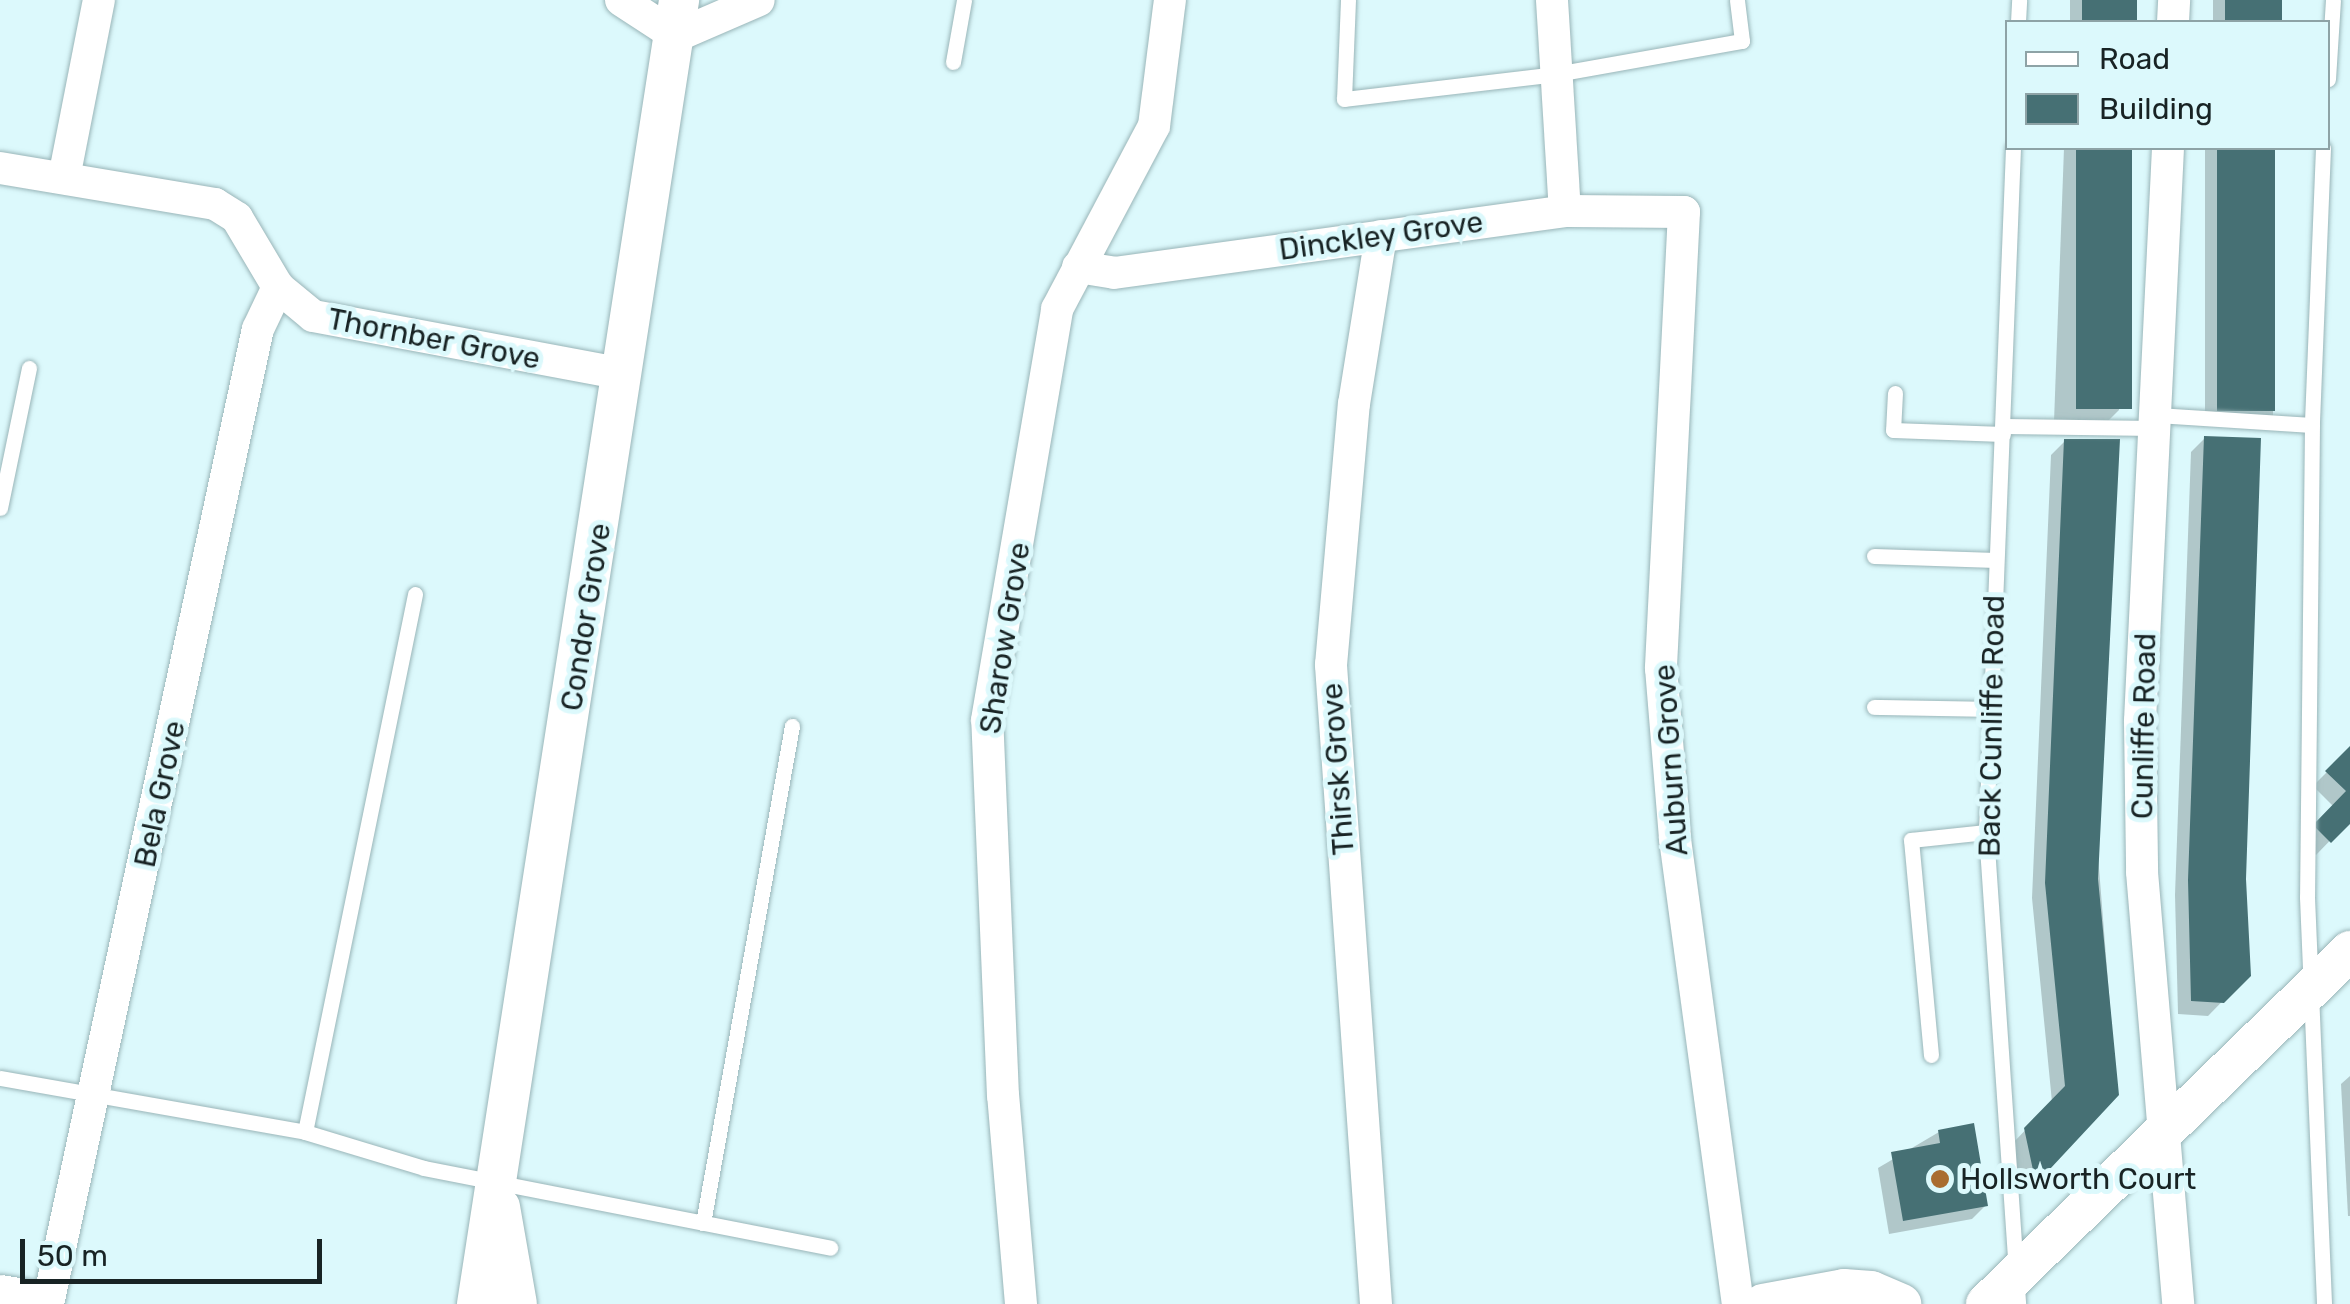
<!DOCTYPE html>
<html>
<head>
<meta charset="utf-8">
<style>
  body { margin:0 }
  #map { position:relative; width:2350px; height:1304px; overflow:hidden; background:#dcf9fc; font-family:Rubik,sans-serif }
  div>[style] { position:absolute }
  .shadow>* { inset:0; background:#0003; transform-origin:0 0 }
  .building>* { inset:0; background:#467074; transform-origin:0 0 }
  .roads { filter:drop-shadow(0 0 2px #99b5b8) drop-shadow(0 0 2px #99b5b8) }
  .service>* { height:15px; margin:-7.5px; padding:0 7.5px; transform-origin:7.5px; border-radius:7.5px; background:#fff }
  .minor>* { height:32px; margin:-16px; padding:0 16px; transform-origin:16px; border-radius:16px; background:#fff }
  .tertiary>* { height:40px; margin:-20px; padding:0 20px; transform-origin:20px; border-radius:20px; background:#fff }
  .secondary>* { height:45px; margin:-22.5px; padding:0 22.5px; transform-origin:22.5px; border-radius:22.5px; background:#fff }
  .dots>* { width:28px; height:28px; translate:-50% -50%; box-sizing:border-box; border:5px solid #dcf9fc; border-radius:50% }
  span { translate:-50% -50%; white-space:nowrap; text-align:center; line-height:1.15; -webkit-text-stroke:10px #dcf9fc; paint-order:stroke }
  .street-label { font-size:30px; color:#182324 }
  .poi-label { font-size:30px; color:#182324 }
  .left { translate:0 -50%; text-align:left }
  .legend { position:absolute; left:2005px; top:20px; width:325px; height:130px; box-sizing:border-box; background:#dcf9fc; border:2px solid #8ea3a6; margin:0; padding:12px 18px; list-style:none; font-size:30px; color:#182324 }
  .legend li { display:flex; align-items:center; gap:20px; height:50px }
  .legend b { width:50px; border:2px solid #8ea3a6 }
  .scale { position:absolute; left:20px; top:1239px; width:302px; height:45px; box-sizing:border-box; border:5px solid #182324; border-top:0; padding-left:12px; font-size:30px; line-height:35px; white-space:nowrap; color:#182324; -webkit-text-stroke:8px #dcf9fc; paint-order:stroke }
</style>
</head>
<body>
<div id="map">
  <div class="shadow">
    <div style="left:2070px;top:0;width:65px;height:22px"></div>
    <div style="left:2213px;top:0;width:67px;height:22px"></div>
    <div style="clip-path:polygon(2064px 148px,2129px 148px,2119px 410px,2105px 424px,2054px 422px)"></div>
    <div style="left:2205px;top:148px;width:68px;height:276px"></div>
    <div style="clip-path:polygon(2205px 438px,2248px 975px,2208px 1016px,2178px 1014px,2175px 895px,2191px 452px)"></div>
    <div style="clip-path:polygon(2065px 441px,2117px 1094px,2023px 1194px,2012px 1144px,2052px 1102px,2032px 898px,2051px 455px)"></div>
    <div style="clip-path:polygon(2350px 749px,2350px 820px,2316px 855px,2301px 841px,2334px 807px,2313px 786px)"></div>
    <div style="clip-path:polygon(2350px 1076px,2350px 1216px,2348px 1216px,2341px 1084px)"></div>
    <div style="clip-path:polygon(1939px 1132px,1986px 1205px,1972px 1219px,1889px 1234px,1878px 1168px)"></div>
  </div>
  <div class="building">
    <div style="left:2082px;top:0;width:55px;height:22px"></div>
    <div style="left:2225px;top:0;width:57px;height:22px"></div>
    <div style="left:2076px;top:148px;width:56px;height:261px"></div>
    <div style="left:2217px;top:148px;width:58px;height:263px"></div>
    <div style="clip-path:polygon(2204px 436px,2261px 438px,2246px 879px,2251px 976px,2224px 1003px,2191px 1001px,2188px 880px)"></div>
    <div style="clip-path:polygon(2064px 439px,2120px 439px,2098px 879px,2119px 1095px,2036px 1184px,2024px 1128px,2065px 1086px,2045px 883px)"></div>
    <div style="clip-path:polygon(2350px 746px,2350px 824px,2331px 843px,2313px 825px,2346px 791px,2325px 771px)"></div>
    <div style="clip-path:polygon(1974px 1123px,1988px 1206px,1903px 1221px,1891px 1152px,1940px 1143px,1938px 1130px)"></div>
  </div>
  <div class="roads">
    <div class="service">
      <div style="left:1348px;top:0;width:99px;rotate:92.3deg"></div>
      <div style="left:1344px;top:99px;width:213px;rotate:-6.7deg"></div>
      <div style="left:1556px;top:74px;width:189px;rotate:-10.1deg"></div>
      <div style="left:1742px;top:41px;width:41px;rotate:-97deg"></div>
      <div style="left:2018px;top:22px;width:22px;rotate:-87deg"></div>
      <div style="left:953px;top:62px;width:63px;rotate:-79.9deg"></div>
      <div style="left:2328px;top:79px;width:79px;rotate:-86.4deg"></div>
      <div style="left:2013px;top:148px;width:685px;rotate:92.26deg"></div>
      <div style="left:1986px;top:832px;width:473px;rotate:86.1deg"></div>
      <div style="left:2323px;top:148px;width:277px;rotate:92.3deg"></div>
      <div style="left:2312px;top:425px;width:472px;rotate:90.6deg"></div>
      <div style="left:2307px;top:897px;width:407px;rotate:87.6deg"></div>
      <div style="left:1895px;top:393px;width:37px;rotate:93deg"></div>
      <div style="left:1893px;top:430px;width:110px;rotate:2.1deg"></div>
      <div style="left:2157px;top:415px;width:155px;rotate:3.7deg"></div>
      <div style="left:2004px;top:426px;width:151px;rotate:0.8deg"></div>
      <div style="left:0;top:508px;width:143px;rotate:-78.3deg"></div>
      <div style="left:1874px;top:556px;width:122px;rotate:1.9deg"></div>
      <div style="left:1874px;top:707px;width:114px;rotate:1deg"></div>
      <div style="left:1931px;top:1055px;width:216px;rotate:-95.3deg"></div>
      <div style="left:1911px;top:840px;width:75px;rotate:-6.1deg"></div>
      <div style="left:0;top:1078px;width:310px;rotate:10deg"></div>
      <div style="left:305px;top:1132px;width:124px;rotate:16.8deg"></div>
      <div style="left:424px;top:1168px;width:414px;rotate:11.1deg"></div>
      <div style="left:305px;top:1132px;width:549px;rotate:-78.44deg"></div>
      <div style="left:703px;top:1223px;width:505px;rotate:-79.85deg"></div>
    </div>
    <div class="minor">
      <div style="left:621px;top:0;width:66px;rotate:33.2deg"></div>
      <div style="left:676px;top:36px;width:90px;rotate:-23.4deg"></div>
      <div style="left:1552px;top:0;width:211px;rotate:86.5deg"></div>
      <div style="left:2173px;top:22px;width:22px;rotate:-87deg"></div>
      <div style="left:2168px;top:148px;width:574px;rotate:92.8deg"></div>
      <div style="left:2140px;top:721px;width:151px;rotate:89.2deg"></div>
      <div style="left:2142px;top:872px;width:433px;rotate:85.2deg"></div>
      <div style="left:0;top:168px;width:218px;rotate:9.5deg"></div>
      <div style="left:215px;top:204px;width:26px;rotate:32deg"></div>
      <div style="left:237px;top:218px;width:80px;rotate:59.3deg"></div>
      <div style="left:278px;top:287px;width:45px;rotate:39.6deg"></div>
      <div style="left:313px;top:316px;width:316px;rotate:10.6deg"></div>
      <div style="left:64px;top:178px;width:181px;rotate:-78.9deg"></div>
      <div style="left:1078px;top:267px;width:36px;rotate:9deg"></div>
      <div style="left:1114px;top:273px;width:455px;rotate:-7.8deg"></div>
      <div style="left:1565px;top:211px;width:119px;rotate:0.5deg"></div>
      <div style="left:1684px;top:212px;width:457px;rotate:92.9deg"></div>
      <div style="left:1661px;top:668px;width:172px;rotate:85.3deg"></div>
      <div style="left:1675px;top:839px;width:469px;rotate:82.3deg"></div>
      <div style="left:48px;top:1304px;width:997px;rotate:-77.85deg"></div>
      <div style="left:258px;top:329px;width:47px;rotate:-64.5deg"></div>
      <div style="left:1021px;top:1304px;width:209px;rotate:-94.9deg"></div>
      <div style="left:1003px;top:1096px;width:376px;rotate:-92.4deg"></div>
      <div style="left:987px;top:720px;width:417px;rotate:-80.3deg"></div>
      <div style="left:1057px;top:309px;width:207px;rotate:-62.1deg"></div>
      <div style="left:1154px;top:126px;width:127px;rotate:-82.8deg"></div>
      <div style="left:1376px;top:1304px;width:641px;rotate:-94.03deg"></div>
      <div style="left:1331px;top:665px;width:262px;rotate:-85deg"></div>
      <div style="left:1354px;top:404px;width:170px;rotate:-80.9deg"></div>
    </div>
    <div class="tertiary">
      <div style="left:500px;top:1207px;width:98px;rotate:80.1deg"></div>
      <div style="left:477px;top:1304px;width:1320px;rotate:-81.19deg"></div>
      <div style="left:1763px;top:1304px;width:82px;rotate:-10.5deg"></div>
      <div style="left:1844px;top:1289px;width:27px;rotate:4deg"></div>
      <div style="left:1871px;top:1291px;width:33px;rotate:23deg"></div>
      <div style="left:1986px;top:1304px;width:507px;rotate:-44.12deg"></div>
    </div>
    <div class="secondary">
      <div style="left:0;top:1297px;width:40px;rotate:10deg"></div>
    </div>
  </div>
  <div class="dots">
    <div style="left:1940px;top:1179px;background:#a96d30"></div>
  </div>
  <div class="street-label">
    <span style="left:1381px;top:236px;rotate:-8deg">Dinckley Grove</span>
    <span style="left:434px;top:339px;rotate:11deg">Thornber Grove</span>
    <span style="left:586px;top:617px;rotate:-81deg">Condor Grove</span>
    <span style="left:1005px;top:638px;rotate:-81deg">Sharow Grove</span>
    <span style="left:1992px;top:726px;rotate:-89deg">Back Cunliffe Road</span>
    <span style="left:2144px;top:726px;rotate:-89deg">Cunliffe Road</span>
    <span style="left:1671px;top:760px;rotate:-94deg">Auburn Grove</span>
    <span style="left:1338px;top:769px;rotate:-94deg">Thirsk Grove</span>
    <span style="left:160px;top:794px;rotate:-78deg">Bela Grove</span>
  </div>
  <div class="poi-label">
    <span class="left" style="left:1960px;top:1179px">Hollsworth Court</span>
  </div>
  <ul class="legend">
  <li><b style="height:12px;background:#fff"></b>Road</li>
  <li><b style="height:28px;background:#467074"></b>Building</li>
  </ul>
  <div class="scale">50 m</div>
</div>
</body>
</html>
